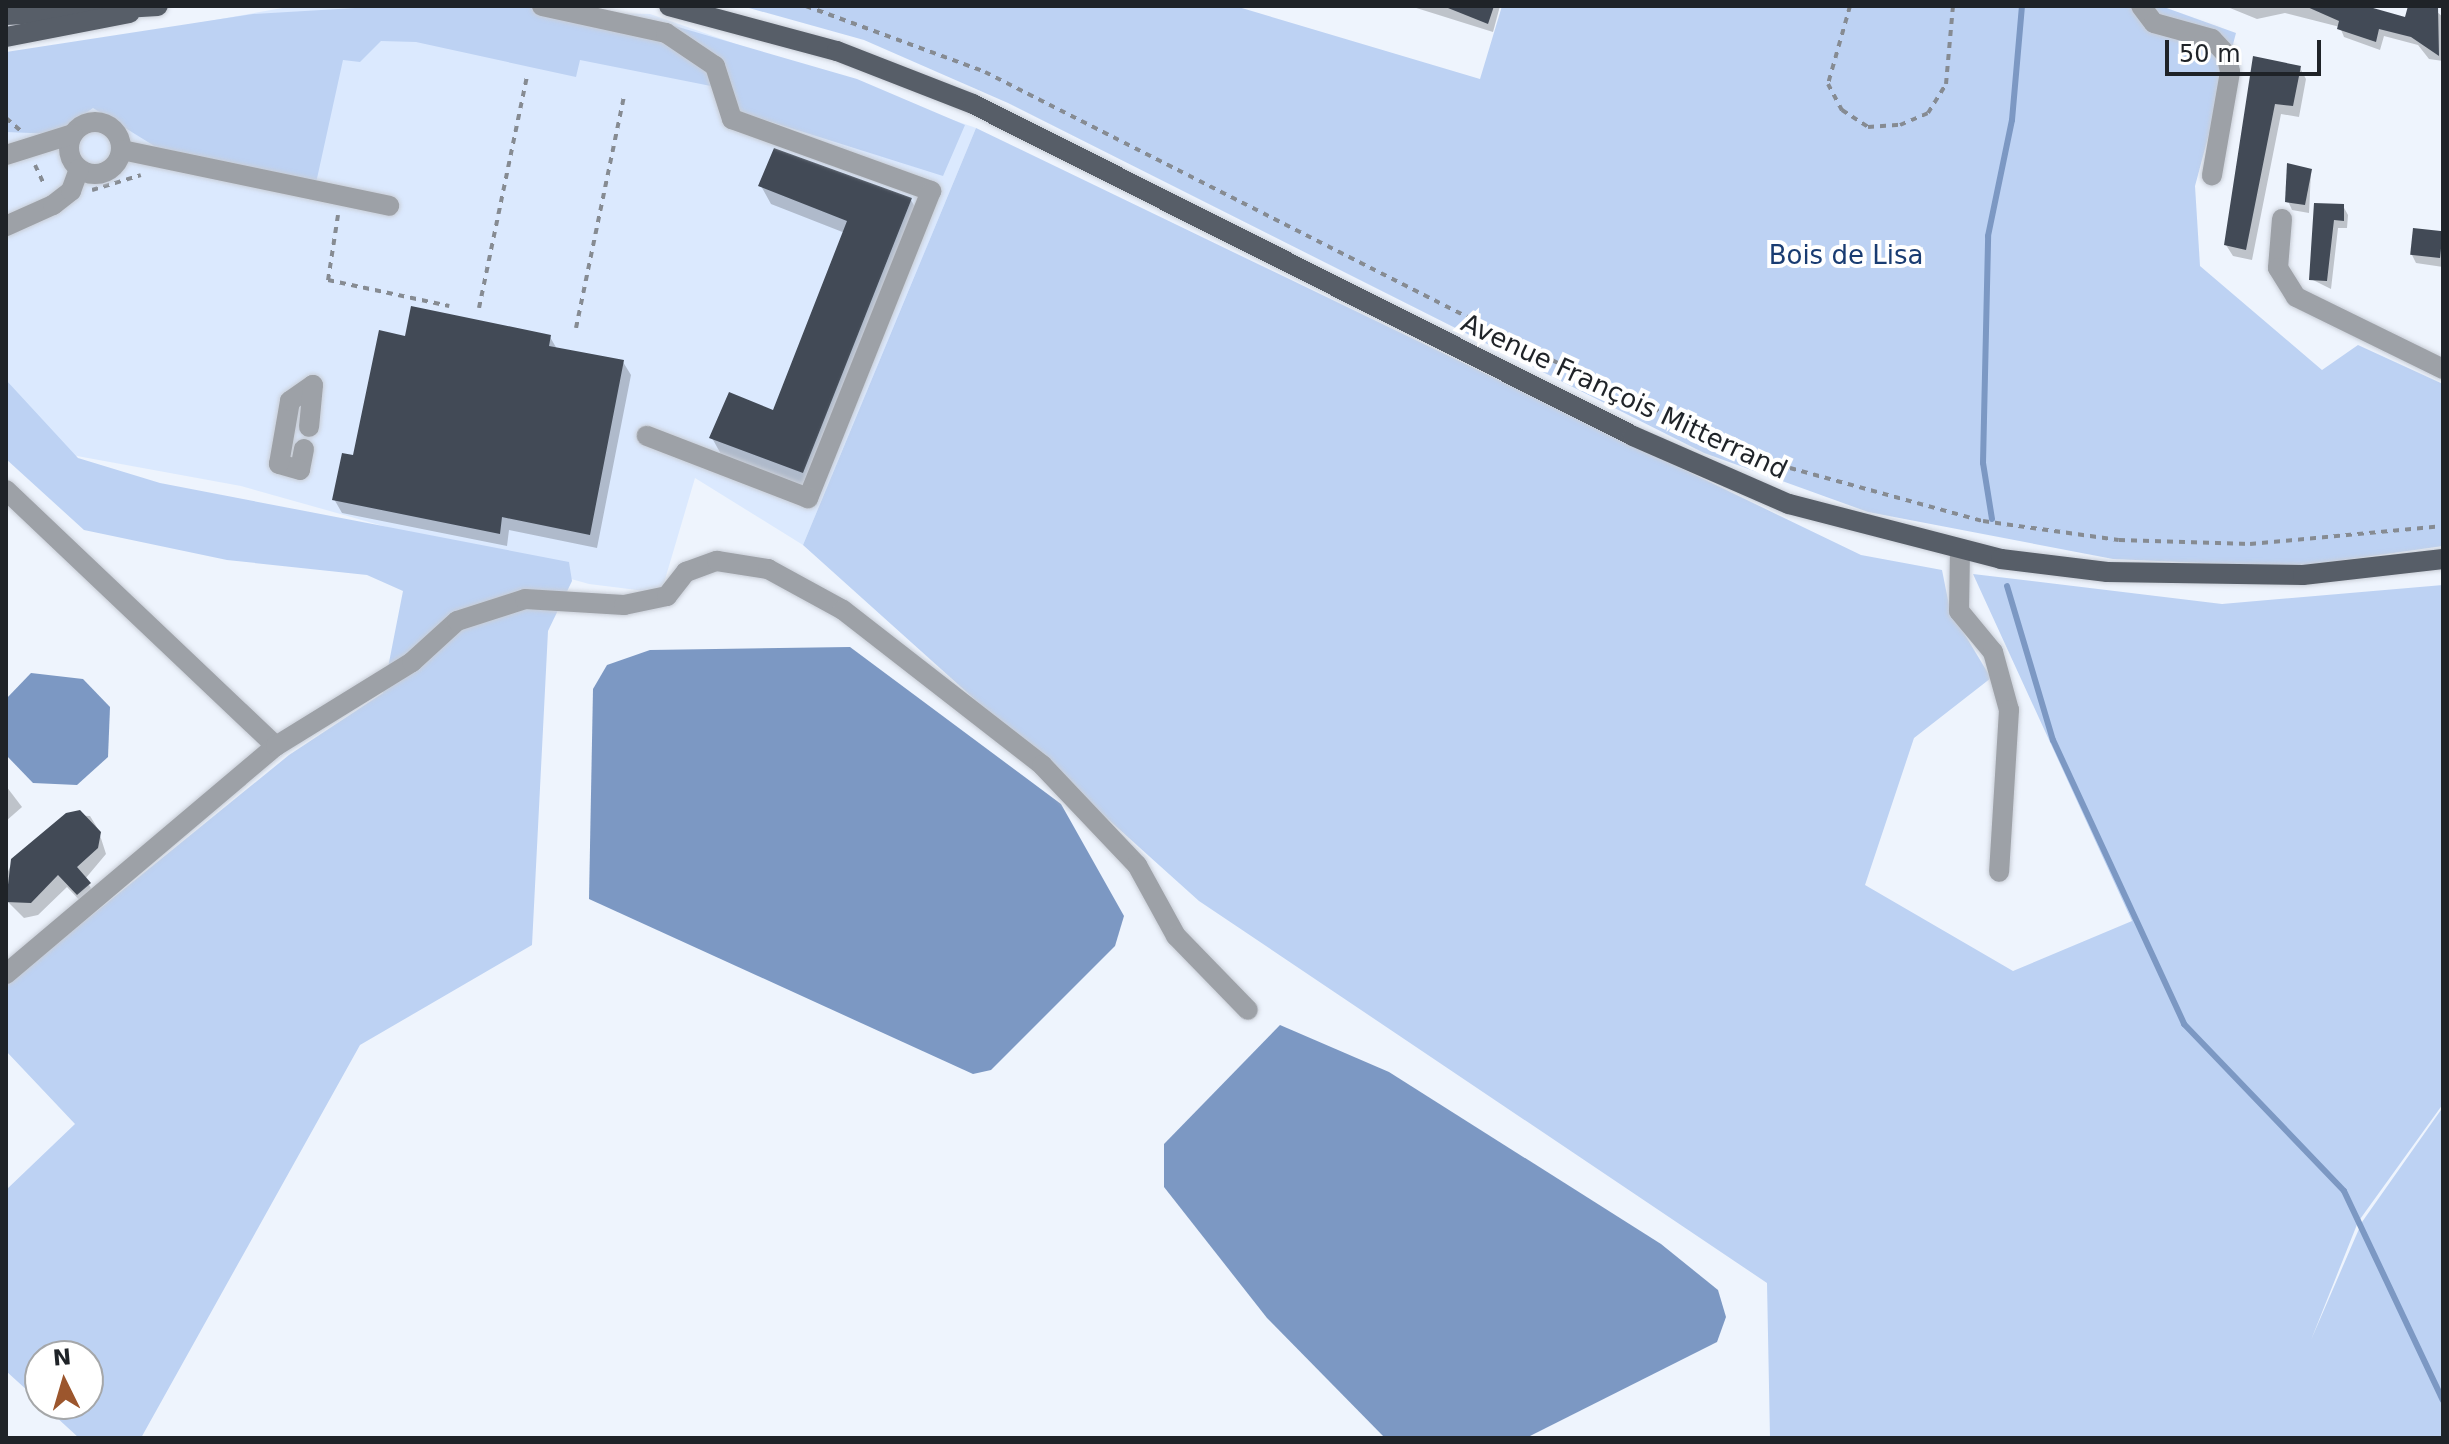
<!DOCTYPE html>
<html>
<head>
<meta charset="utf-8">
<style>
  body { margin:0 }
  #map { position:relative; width:2449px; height:1444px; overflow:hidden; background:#eef4fd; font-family:"DejaVu Sans",sans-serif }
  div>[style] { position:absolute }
  .built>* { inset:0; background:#dbe9fe }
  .green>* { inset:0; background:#bdd2f3 }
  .water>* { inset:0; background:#7c98c3 }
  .shadow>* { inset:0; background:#0003 }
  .stream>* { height:6px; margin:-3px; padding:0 3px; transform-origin:3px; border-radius:3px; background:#7c98c3 }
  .building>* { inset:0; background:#424a56; transform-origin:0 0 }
  .path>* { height:4px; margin-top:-2px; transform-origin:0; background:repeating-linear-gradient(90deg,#868b92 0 6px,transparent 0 12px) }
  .roads { filter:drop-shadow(0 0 2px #c9ced7) drop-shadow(0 0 2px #c9ced7) }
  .minor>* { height:20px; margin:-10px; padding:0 10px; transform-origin:10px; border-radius:10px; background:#9da1a7 }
  .minor>.ring { margin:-10px; padding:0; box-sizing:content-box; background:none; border:20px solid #9da1a7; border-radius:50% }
  .major>* { height:20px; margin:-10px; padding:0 10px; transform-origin:10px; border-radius:10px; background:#575e68 }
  span { translate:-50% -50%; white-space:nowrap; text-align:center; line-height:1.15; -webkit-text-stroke:8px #fff; paint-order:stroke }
  .park-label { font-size:26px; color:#193c72 }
  .street-label { font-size:26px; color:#1f2328 }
  .frame { position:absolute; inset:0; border:8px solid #1f2328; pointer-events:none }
  .north { position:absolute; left:24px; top:1340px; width:80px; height:80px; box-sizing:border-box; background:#fff; border:2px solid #a5a7a9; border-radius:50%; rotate:355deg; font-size:22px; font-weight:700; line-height:32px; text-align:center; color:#1f2328 }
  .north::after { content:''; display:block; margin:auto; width:28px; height:36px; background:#9c562d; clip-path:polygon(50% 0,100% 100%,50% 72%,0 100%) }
  .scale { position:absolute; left:2165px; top:40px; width:156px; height:36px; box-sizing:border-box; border:4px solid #1f2328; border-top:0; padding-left:10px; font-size:24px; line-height:28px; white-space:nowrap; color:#1f2328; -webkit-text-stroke:6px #fff; paint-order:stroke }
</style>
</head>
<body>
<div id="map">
  <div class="built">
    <div style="clip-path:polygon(294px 6px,650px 14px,976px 128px,803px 545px,695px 478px,661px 593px,589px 584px,241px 486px,6px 443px,6px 57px)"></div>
  </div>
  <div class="green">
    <div style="clip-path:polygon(389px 6px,531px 6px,654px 20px,857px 79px,965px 125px,943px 176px,724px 107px,726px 89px,580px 60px,576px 77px,416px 42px,381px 41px,360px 62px,343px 60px,316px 183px,156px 147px,93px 108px,56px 134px,6px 132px,6px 52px,253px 14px)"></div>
    <div style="clip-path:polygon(742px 6px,1235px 6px,1480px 79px,1502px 6px,2161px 6px,2236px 33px,2195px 186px,2200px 266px,2322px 370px,2358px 345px,2443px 384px,2443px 546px,2294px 567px,2113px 559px,1868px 512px,1704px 453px,1008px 103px,864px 40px)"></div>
    <div style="clip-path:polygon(976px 128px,1861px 555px,1942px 570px,1950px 610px,1991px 678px,1914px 738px,1865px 885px,2013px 971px,2132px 921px,1973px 574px,2222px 604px,2443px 585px,2443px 1104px,2358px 1222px,2311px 1340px,2362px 1222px,2443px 1107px,2443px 1438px,1770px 1438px,1767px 1283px,1199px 901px,803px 545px)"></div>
    <div style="clip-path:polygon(6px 380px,78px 458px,160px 483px,569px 562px,572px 581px,548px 631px,532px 945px,360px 1045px,141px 1438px,79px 1438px,42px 1404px,88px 1404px,88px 1356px,40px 1356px,40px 1402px,6px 1371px,6px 1190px,75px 1124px,6px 1051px,6px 985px,289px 755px,383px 693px,403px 591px,367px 575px,227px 560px,84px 530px,6px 459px)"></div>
  </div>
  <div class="water">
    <div style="clip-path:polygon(850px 647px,1061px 804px,1124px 916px,1115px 946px,991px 1070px,973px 1074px,589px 899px,593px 689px,607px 665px,650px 650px)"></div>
    <div style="clip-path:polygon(31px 673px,83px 679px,110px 707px,108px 757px,77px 785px,33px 783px,6px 755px,6px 699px)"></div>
    <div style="clip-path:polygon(1280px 1025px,1389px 1072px,1661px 1244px,1718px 1290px,1726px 1317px,1717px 1342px,1526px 1438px,1385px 1438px,1267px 1318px,1164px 1187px,1164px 1144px)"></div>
  </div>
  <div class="shadow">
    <div style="clip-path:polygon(1410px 6px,1500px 6px,1493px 32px)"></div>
    <div style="clip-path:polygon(2225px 6px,2361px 6px,2407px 19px,2410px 6px,2430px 6px,2443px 17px,2443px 61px,2429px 59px,2418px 45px,2384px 36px,2380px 50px,2344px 37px,2340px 27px,2285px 13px,2257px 19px)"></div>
    <div style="clip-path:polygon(2255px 59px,2300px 68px,2306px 79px,2299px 117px,2281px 114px,2252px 260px,2233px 256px,2226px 245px)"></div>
    <div style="clip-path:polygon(2311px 171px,2309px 213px,2292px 210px,2288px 201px)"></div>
    <div style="clip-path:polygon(761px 186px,911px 200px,921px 218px,813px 490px,722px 456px,712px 438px,775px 413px,845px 233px,771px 204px)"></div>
    <div style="clip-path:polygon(2316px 205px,2343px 206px,2348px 215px,2347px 228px,2338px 228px,2331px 289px,2311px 279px)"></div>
    <div style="clip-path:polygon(2443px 233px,2443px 267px,2416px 263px,2412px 255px)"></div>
    <div style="clip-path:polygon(550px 337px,557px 349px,623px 362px,631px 375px,597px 548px,509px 530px,507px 546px,342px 513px,334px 499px,407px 338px)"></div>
    <div style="clip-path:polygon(6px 786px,22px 807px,6px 821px)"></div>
    <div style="clip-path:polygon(66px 815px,90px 816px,98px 829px,106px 854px,85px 879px,97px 897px,85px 906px,67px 887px,38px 915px,24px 918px,6px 900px,6px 876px,13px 860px)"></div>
  </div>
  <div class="stream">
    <div style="left:1992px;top:519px;width:57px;rotate:-99.1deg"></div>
    <div style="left:1983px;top:463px;width:227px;rotate:-88.7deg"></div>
    <div style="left:1988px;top:236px;width:118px;rotate:-78.3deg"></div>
    <div style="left:2012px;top:120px;width:114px;rotate:-85deg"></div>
    <div style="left:2007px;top:586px;width:161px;rotate:73.4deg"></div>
    <div style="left:2053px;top:740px;width:313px;rotate:65.2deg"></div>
    <div style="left:2184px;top:1024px;width:231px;rotate:46.2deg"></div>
    <div style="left:2344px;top:1191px;width:231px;rotate:64.7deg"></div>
  </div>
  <div class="building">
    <div style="clip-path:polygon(1443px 6px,1494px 6px,1488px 24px)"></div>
    <div style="clip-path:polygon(2305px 6px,2366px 6px,2405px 17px,2408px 6px,2438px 6px,2439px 56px,2411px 37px,2379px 29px,2376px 42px,2337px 29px,2339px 21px)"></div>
    <div style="clip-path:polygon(2253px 56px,2301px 66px,2293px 106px,2275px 104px,2246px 250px,2224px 245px)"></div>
    <div style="clip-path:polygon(774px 148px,912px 198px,803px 473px,709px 438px,729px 392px,773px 410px,847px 221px,758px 186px)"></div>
    <div style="clip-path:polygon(2287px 163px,2312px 169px,2305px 205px,2285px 202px)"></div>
    <div style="clip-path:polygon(2314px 203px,2344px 204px,2344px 221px,2334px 220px,2327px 281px,2309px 280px)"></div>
    <div style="left:2413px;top:228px;width:30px;height:27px;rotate:6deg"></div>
    <div style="clip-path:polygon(411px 306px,551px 335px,549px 346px,624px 360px,590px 535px,502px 517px,500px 534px,332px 500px,342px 453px,353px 455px,379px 330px,405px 336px)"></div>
    <div style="clip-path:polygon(80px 810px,101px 832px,98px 848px,77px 867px,91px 883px,77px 895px,58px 875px,31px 903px,6px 902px,11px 859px,66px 813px)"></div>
  </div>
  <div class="path">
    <div style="left:806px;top:6px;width:191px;rotate:20.2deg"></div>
    <div style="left:985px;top:72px;width:700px;rotate:26.93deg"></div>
    <div style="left:1609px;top:389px;width:197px;rotate:23.6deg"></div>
    <div style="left:1790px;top:468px;width:200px;rotate:15.4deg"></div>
    <div style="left:1983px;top:521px;width:137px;rotate:8deg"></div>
    <div style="left:2119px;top:540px;width:131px;rotate:1.7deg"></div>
    <div style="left:2250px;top:544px;width:194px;rotate:-5.3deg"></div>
    <div style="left:1850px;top:6px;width:81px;rotate:105.8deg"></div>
    <div style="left:1828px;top:84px;width:30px;rotate:62deg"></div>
    <div style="left:1842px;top:110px;width:31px;rotate:33deg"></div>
    <div style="left:1868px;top:127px;width:32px;rotate:-4deg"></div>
    <div style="left:1900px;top:125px;width:30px;rotate:-23deg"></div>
    <div style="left:1928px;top:113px;width:34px;rotate:-58deg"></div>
    <div style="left:1946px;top:84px;width:78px;rotate:-84.9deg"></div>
    <div style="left:6px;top:118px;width:20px;rotate:41deg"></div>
    <div style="left:35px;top:165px;width:23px;rotate:65deg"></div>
    <div style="left:92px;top:190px;width:51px;rotate:-17deg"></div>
    <div style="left:338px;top:215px;width:66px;rotate:98.7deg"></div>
    <div style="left:328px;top:280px;width:124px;rotate:12.1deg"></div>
    <div style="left:479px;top:308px;width:236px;rotate:-78.3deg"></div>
    <div style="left:576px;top:328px;width:236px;rotate:-78.3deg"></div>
  </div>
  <div class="roads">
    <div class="minor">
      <div style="left:542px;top:6px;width:127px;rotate:12.3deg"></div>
      <div style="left:666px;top:33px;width:59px;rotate:34deg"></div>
      <div style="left:715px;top:66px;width:56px;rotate:72.2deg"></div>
      <div style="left:732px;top:119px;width:212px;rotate:19.9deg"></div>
      <div style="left:931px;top:191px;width:331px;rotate:111.8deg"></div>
      <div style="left:808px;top:498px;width:173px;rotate:-158.9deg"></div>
      <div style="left:2141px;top:6px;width:21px;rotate:53deg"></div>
      <div style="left:2154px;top:23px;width:60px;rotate:15.4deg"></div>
      <div style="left:2212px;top:39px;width:21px;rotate:47deg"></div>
      <div style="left:2226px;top:54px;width:18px;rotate:77deg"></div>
      <div style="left:2230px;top:72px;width:105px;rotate:99.9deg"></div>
      <div class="ring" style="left:69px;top:122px;width:32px;height:32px"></div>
      <div style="left:122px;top:150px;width:273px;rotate:11.8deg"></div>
      <div style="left:6px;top:155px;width:70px;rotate:-17.4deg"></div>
      <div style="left:2282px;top:219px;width:49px;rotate:94.7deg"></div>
      <div style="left:2278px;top:268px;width:34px;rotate:58deg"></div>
      <div style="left:2296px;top:297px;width:164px;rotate:26.1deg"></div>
      <div style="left:6px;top:226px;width:51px;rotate:-24.1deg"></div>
      <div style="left:53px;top:205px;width:23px;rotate:-38deg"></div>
      <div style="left:71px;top:191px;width:23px;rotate:-70deg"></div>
      <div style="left:304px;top:449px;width:21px;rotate:101deg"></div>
      <div style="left:300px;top:470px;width:22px;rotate:-164deg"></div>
      <div style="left:279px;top:464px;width:64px;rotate:-80.1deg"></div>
      <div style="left:290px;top:401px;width:28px;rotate:-35deg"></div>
      <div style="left:313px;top:385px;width:42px;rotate:95.4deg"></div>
      <div style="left:6px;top:490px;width:372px;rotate:43.5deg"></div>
      <div style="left:1960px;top:550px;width:61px;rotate:90.9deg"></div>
      <div style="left:1959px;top:611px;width:53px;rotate:50.3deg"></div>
      <div style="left:1993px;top:652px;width:60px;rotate:74.6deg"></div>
      <div style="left:2009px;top:710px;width:162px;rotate:93.5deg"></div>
      <div style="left:6px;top:974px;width:353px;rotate:-40.2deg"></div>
      <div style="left:276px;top:746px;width:160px;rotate:-31.7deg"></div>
      <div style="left:412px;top:662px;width:61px;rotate:-42.3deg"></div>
      <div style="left:457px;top:621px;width:71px;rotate:-17.9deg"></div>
      <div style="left:525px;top:599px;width:99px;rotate:3.5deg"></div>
      <div style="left:624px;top:605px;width:44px;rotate:-11.8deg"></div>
      <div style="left:667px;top:596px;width:31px;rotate:-52deg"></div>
      <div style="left:686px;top:572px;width:33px;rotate:-20deg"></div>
      <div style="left:717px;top:561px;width:52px;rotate:8.9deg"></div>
      <div style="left:768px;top:569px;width:85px;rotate:28.7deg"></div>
      <div style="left:843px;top:610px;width:252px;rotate:37.9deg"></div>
      <div style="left:1042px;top:765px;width:138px;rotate:46.5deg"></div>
      <div style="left:1137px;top:865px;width:81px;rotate:61.2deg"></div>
      <div style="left:1176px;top:936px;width:103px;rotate:45.8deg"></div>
    </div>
    <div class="major">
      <div style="left:669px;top:6px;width:174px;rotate:15deg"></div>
      <div style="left:837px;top:51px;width:146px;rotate:21.3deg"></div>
      <div style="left:973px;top:104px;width:739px;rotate:26.7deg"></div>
      <div style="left:1633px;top:436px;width:170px;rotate:23.6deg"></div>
      <div style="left:1789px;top:504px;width:219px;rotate:14.5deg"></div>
      <div style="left:2001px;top:559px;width:107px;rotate:7deg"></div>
      <div style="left:2107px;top:572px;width:196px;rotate:0.9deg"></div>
      <div style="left:2303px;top:575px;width:141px;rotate:-6.5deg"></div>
      <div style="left:6px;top:15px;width:152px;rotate:-3.4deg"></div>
      <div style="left:6px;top:37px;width:126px;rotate:-11deg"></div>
    </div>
  </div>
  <div class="park-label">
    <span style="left:1846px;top:256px">Bois de Lisa</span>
  </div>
  <div class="street-label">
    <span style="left:1624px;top:397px;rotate:25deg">Avenue François Mitterrand</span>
  </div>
  <div class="frame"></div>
  <div class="north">N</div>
  <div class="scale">50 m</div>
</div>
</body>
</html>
